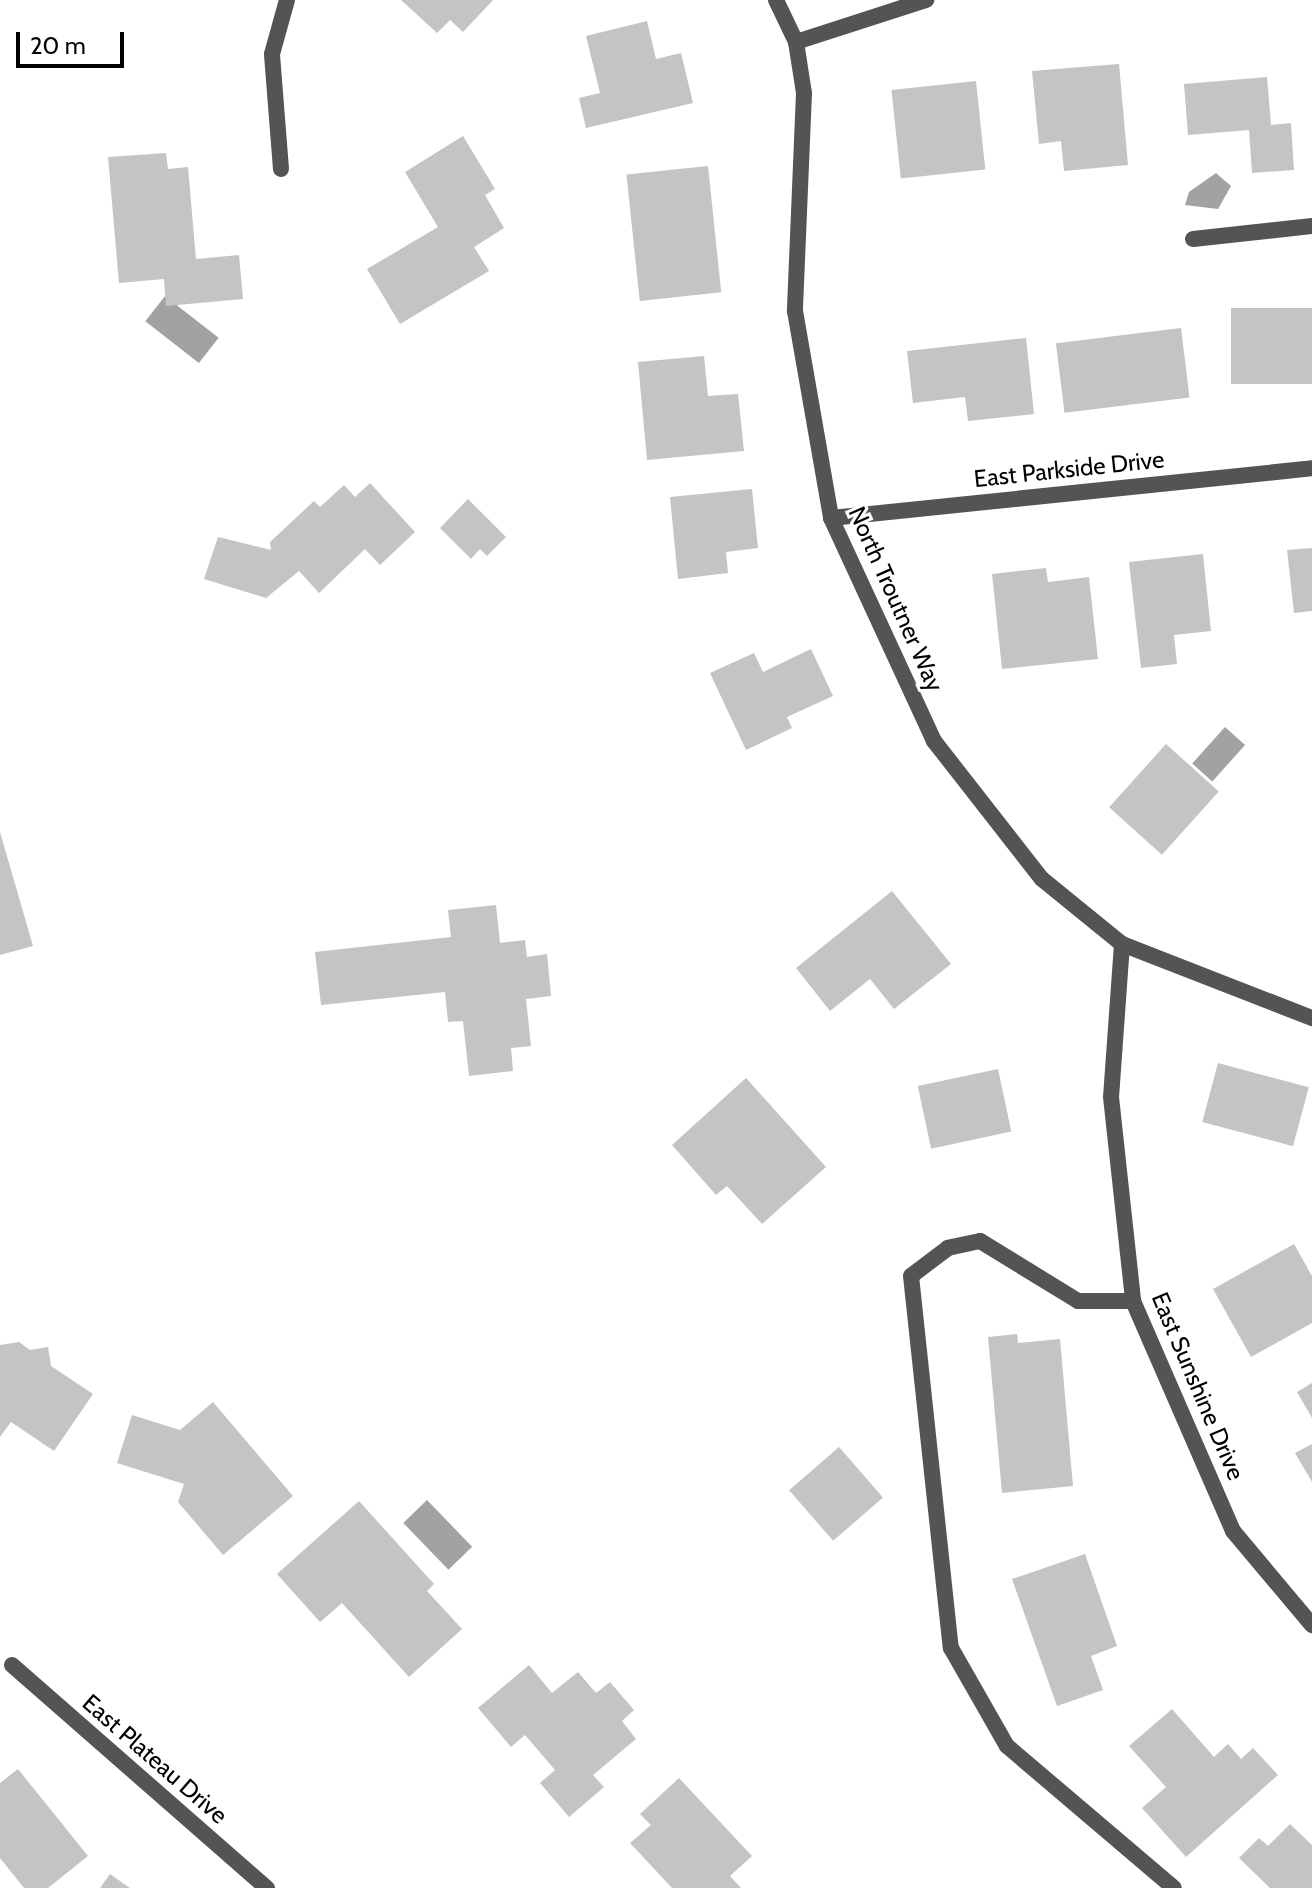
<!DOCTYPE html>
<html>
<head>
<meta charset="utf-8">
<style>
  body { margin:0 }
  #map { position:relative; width:1312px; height:1888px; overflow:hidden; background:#fff; font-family:Cabin,sans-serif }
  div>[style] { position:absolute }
  .water>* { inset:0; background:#a2a2a2; transform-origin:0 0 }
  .building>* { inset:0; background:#c4c4c4; transform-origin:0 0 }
  .lane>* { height:16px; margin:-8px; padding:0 8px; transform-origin:8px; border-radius:8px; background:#545454 }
  .street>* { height:16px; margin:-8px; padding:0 8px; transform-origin:8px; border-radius:8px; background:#545454 }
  span { translate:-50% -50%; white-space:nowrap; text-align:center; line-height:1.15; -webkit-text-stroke:6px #fff; paint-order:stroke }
  .street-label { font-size:24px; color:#000 }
  .scale { position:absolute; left:16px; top:32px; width:108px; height:36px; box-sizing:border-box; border:4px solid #000; border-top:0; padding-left:10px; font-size:24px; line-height:28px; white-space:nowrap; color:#000; -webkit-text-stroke:6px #fff; paint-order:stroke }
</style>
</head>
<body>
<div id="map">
  <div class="water">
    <div style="clip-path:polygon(1216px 173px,1231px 186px,1218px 209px,1185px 205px,1189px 192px)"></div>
    <div style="left:165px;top:296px;width:68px;height:32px;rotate:38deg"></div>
    <div style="left:1225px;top:727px;width:27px;height:49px;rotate:42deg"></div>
    <div style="left:427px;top:1500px;width:65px;height:33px;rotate:46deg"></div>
  </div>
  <div class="building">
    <div style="clip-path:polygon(401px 0,493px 0,463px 32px,450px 20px,437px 33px)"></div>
    <div style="clip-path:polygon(647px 21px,656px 59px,681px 53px,693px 103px,586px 128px,579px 98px,600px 93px,586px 36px)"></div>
    <div style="clip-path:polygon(1119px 64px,1128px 165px,1064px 171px,1061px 141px,1039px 144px,1032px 71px)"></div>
    <div style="clip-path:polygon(1267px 77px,1271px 125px,1291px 123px,1294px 170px,1252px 173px,1249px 130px,1188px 135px,1184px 84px)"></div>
    <div style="left:976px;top:81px;width:89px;height:85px;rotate:84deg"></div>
    <div style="clip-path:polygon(463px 136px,495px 189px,485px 195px,504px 228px,474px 247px,489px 271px,400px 324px,367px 269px,438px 227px,405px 172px)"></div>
    <div style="clip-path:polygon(166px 153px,168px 169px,188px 167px,196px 259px,239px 255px,243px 299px,166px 306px,164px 279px,119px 283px,108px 157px)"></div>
    <div style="left:708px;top:166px;width:127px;height:82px;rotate:84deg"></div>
    <div style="left:1312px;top:308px;width:76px;height:81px;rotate:90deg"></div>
    <div style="left:1181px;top:328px;width:70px;height:126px;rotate:83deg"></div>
    <div style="clip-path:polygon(1026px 338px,1034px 414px,968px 421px,965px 397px,913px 403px,907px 351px)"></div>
    <div style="clip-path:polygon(704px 356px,708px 396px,738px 394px,744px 451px,647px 460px,638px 362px)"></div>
    <div style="clip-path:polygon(370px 483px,415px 532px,380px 565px,365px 549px,319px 593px,299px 571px,266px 598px,204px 579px,218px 537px,271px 550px,270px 542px,314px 501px,320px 507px,344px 485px,355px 497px)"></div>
    <div style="clip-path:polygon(752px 489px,758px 548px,726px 552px,728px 573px,678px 579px,670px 497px)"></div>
    <div style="clip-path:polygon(468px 499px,506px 537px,487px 556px,480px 549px,471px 559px,440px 528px)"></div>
    <div style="clip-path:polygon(1312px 548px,1312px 611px,1294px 613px,1287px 550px)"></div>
    <div style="clip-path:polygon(1203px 554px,1211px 631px,1174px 635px,1177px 664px,1141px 668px,1129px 562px)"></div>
    <div style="clip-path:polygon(1046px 568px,1048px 582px,1089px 577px,1098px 659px,1002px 669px,992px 574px)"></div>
    <div style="clip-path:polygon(811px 649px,833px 696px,787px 717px,792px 728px,746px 750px,710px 673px,754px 653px,763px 672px)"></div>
    <div style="left:1166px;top:744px;width:71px;height:85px;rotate:42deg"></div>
    <div style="clip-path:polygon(0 832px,33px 946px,0 955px)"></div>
    <div style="clip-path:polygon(892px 891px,951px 964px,894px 1009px,870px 979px,830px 1011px,796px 968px)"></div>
    <div style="clip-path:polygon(496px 905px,500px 943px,525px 940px,527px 957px,547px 954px,551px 996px,526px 999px,531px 1046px,511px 1048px,513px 1071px,469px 1076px,463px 1021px,448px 1022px,445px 992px,321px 1005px,315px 952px,451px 937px,448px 910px)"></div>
    <div style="left:1218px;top:1063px;width:94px;height:61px;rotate:15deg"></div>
    <div style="left:998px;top:1069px;width:64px;height:82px;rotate:78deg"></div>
    <div style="clip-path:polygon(746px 1078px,826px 1167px,762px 1224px,727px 1186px,716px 1195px,672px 1145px)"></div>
    <div style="clip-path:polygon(1294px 1244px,1312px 1276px,1312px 1323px,1251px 1357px,1213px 1289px)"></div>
    <div style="clip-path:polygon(1017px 1334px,1018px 1343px,1060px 1339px,1073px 1486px,1002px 1493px,988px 1337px)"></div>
    <div style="clip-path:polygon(19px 1342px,30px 1350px,48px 1347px,51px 1366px,93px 1394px,54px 1451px,11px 1422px,0 1437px,0 1345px)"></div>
    <div style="clip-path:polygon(1312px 1383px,1312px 1418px,1297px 1392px)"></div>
    <div style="clip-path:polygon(213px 1402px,293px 1496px,223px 1555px,178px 1502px,184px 1484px,117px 1463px,132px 1415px,180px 1430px)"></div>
    <div style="clip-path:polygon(1312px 1444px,1312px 1482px,1295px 1453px)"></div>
    <div style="left:839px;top:1447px;width:67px;height:66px;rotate:49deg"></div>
    <div style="clip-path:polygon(359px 1501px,434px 1584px,427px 1591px,462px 1629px,409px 1677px,342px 1603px,320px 1622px,277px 1574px)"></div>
    <div style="clip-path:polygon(1085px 1554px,1117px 1646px,1091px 1656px,1103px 1690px,1057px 1706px,1012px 1579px)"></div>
    <div style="clip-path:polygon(529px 1665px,552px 1693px,578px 1672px,596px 1693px,610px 1682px,634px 1710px,622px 1721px,636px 1739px,593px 1775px,604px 1787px,569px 1817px,540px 1783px,555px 1770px,525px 1735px,511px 1747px,478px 1708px)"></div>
    <div style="clip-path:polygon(1172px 1709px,1214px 1757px,1228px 1744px,1241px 1759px,1253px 1748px,1278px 1775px,1186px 1857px,1142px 1808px,1166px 1787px,1129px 1746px)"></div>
    <div style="clip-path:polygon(18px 1769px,88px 1856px,48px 1888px,24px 1888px,0 1858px,0 1783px)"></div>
    <div style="clip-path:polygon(679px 1778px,752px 1856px,730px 1876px,741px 1888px,672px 1888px,630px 1843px,651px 1825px,640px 1814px)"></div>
    <div style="clip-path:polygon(1290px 1824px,1312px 1845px,1312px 1888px,1270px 1888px,1239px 1858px,1259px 1838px,1268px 1846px)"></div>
    <div style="clip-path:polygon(110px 1874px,130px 1888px,100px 1888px)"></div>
  </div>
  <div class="lane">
    <div style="left:1193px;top:239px;width:120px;rotate:-6.2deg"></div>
    <div style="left:1133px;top:1301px;width:55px;rotate:180deg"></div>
    <div style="left:1078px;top:1301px;width:115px;rotate:-148.5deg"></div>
    <div style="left:980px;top:1241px;width:33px;rotate:168deg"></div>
    <div style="left:948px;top:1248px;width:46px;rotate:142.9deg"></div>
    <div style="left:911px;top:1276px;width:374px;rotate:83.9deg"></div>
    <div style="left:951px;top:1648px;width:113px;rotate:60.3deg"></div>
    <div style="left:1007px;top:1746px;width:219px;rotate:40.4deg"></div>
  </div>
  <div class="street">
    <div style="left:776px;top:0;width:47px;rotate:64.5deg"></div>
    <div style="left:796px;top:42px;width:52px;rotate:81.1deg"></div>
    <div style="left:804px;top:93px;width:218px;rotate:92.4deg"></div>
    <div style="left:795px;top:311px;width:210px;rotate:80.1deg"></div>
    <div style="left:831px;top:518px;width:246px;rotate:65.2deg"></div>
    <div style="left:934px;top:741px;width:175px;rotate:52deg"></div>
    <div style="left:1042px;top:879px;width:103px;rotate:39.1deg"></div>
    <div style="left:1122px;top:944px;width:204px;rotate:21.3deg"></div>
    <div style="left:796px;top:42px;width:137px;rotate:-17.9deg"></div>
    <div style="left:281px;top:169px;width:115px;rotate:-94.5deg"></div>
    <div style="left:272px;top:54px;width:56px;rotate:-74.5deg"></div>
    <div style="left:831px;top:518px;width:484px;rotate:-5.9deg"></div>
    <div style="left:1122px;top:944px;width:153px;rotate:94.1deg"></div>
    <div style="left:1111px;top:1097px;width:205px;rotate:83.8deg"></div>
    <div style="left:1133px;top:1301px;width:251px;rotate:66.5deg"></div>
    <div style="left:1233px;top:1531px;width:123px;rotate:50deg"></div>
    <div style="left:12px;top:1665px;width:339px;rotate:41.2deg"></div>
  </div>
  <div class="street-label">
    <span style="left:1069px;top:469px;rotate:-6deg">East Parkside Drive</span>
    <span style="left:896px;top:599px;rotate:66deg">North Troutner Way</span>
    <span style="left:1198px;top:1386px;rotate:67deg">East Sunshine Drive</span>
    <span style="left:155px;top:1759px;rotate:41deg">East Plateau Drive</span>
  </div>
  <div class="scale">20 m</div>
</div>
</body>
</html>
